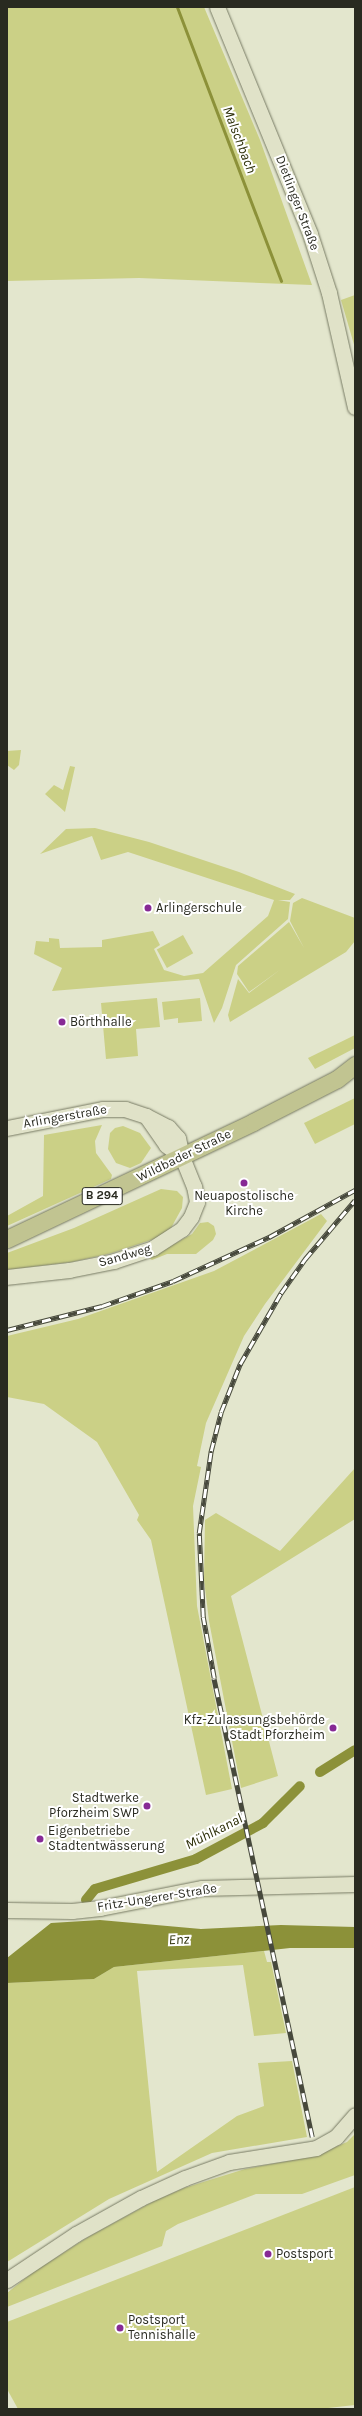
<!DOCTYPE html>
<html>
<head>
<meta charset="utf-8">
<style>
  body { margin:0 }
  #map { position:relative; width:362px; height:2416px; overflow:hidden; background:#e3e6cd; font-family:Karla,sans-serif }
  div>[style] { position:absolute }
  .green>* { inset:0; background:#cbd086; transform-origin:0 0 }
  .water>* { inset:0; background:#8c9139 }
  .stream>* { height:3px; margin:-1.5px; padding:0 1.5px; transform-origin:1.5px; border-radius:1.5px; background:#8c9139 }
  .canal>* { height:10px; margin:-5px; padding:0 5px; transform-origin:5px; border-radius:5px; background:#8c9139 }
  .roads { filter:drop-shadow(0 0 1px #787b64) drop-shadow(0 0 1px #787b64) }
  .secondary>* { height:15px; margin:-7.5px; padding:0 7.5px; transform-origin:7.5px; border-radius:7.5px; background:#e0e2c8 }
  .primary>* { height:17px; margin:-8.5px; padding:0 8.5px; transform-origin:8.5px; border-radius:8.5px; background:#c1c491 }
  .rail>* { height:4.5px; margin-top:-2.25px; transform-origin:0; background:repeating-linear-gradient(90deg,#fff 0 9px,#47493c 0 18px); box-sizing:border-box; border-block:1px solid #47493c }
  .dots>* { width:11px; height:11px; translate:-50% -50%; box-sizing:border-box; border:2px solid #fff; border-radius:50% }
  span { translate:-50% -50%; white-space:nowrap; text-align:center; line-height:1.15; -webkit-text-stroke:4px #fff; paint-order:stroke }
  .shield-label span { padding:1px 3px; background:#fff; border:1px solid; border-radius:3px; -webkit-text-stroke-width:0 }
  .shield-label { font-size:12px; color:#292a20; font-weight:700 }
  .street-label { font-size:13px; color:#292a20 }
  .poi-label { font-size:13px; color:#292a20 }
  .left { translate:0 -50%; text-align:left }
  .right { translate:-100% -50%; text-align:right }
  .water-label { font-size:14px; color:#2c2e07; font-style:italic }
  .frame { position:absolute; inset:0; border:8px solid #292a20; pointer-events:none }
</style>
</head>
<body>
<div id="map">
  <div class="green">
    <div style="clip-path:polygon(7px 7px,204px 7px,260px 140px,312px 285px,139px 278px,7px 281px)"></div>
    <div style="clip-path:polygon(355px 295px,355px 348px,341px 300px)"></div>
    <div style="clip-path:polygon(21px 750px,19px 765px,14px 770px,7px 765px,7px 751px)"></div>
    <div style="clip-path:polygon(70px 766px,75px 767px,65px 812px,45px 794px,54px 785px,63px 790px)"></div>
    <div style="clip-path:polygon(95px 828px,149px 842px,239px 872px,295px 894px,290px 900px,278px 900px,290px 902px,288px 919px,236px 965px,222px 1008px,214px 1023px,199px 979px,52px 991px,62px 968px,34px 954px,36px 941px,49px 942px,49px 938px,59px 939px,60px 948px,102px 947px,102px 940px,153px 931px,160px 945px,154px 949px,164px 970px,184px 976px,203px 973px,268px 916px,274px 900px,128px 852px,101px 860px,92px 836px,40px 854px,66px 829px)"></div>
    <div style="clip-path:polygon(302px 898px,355px 918px,355px 941px,346px 952px,230px 1022px,228px 1015px,238px 979px,249px 993px,281px 969px,249px 992px,237px 974px,238px 966px,289px 922px,304px 948px,290px 921px,293px 903px)"></div>
    <div style="left:183px;top:935px;width:21px;height:30px;rotate:61deg"></div>
    <div style="clip-path:polygon(157px 998px,160px 1027px,136px 1029px,138px 1056px,106px 1059px,101px 1003px)"></div>
    <div style="clip-path:polygon(200px 998px,202px 1021px,178px 1023px,178px 1018px,164px 1020px,162px 1002px)"></div>
    <div style="clip-path:polygon(355px 1035px,355px 1048px,315px 1069px,308px 1058px)"></div>
    <div style="clip-path:polygon(355px 1098px,355px 1124px,315px 1144px,304px 1123px)"></div>
    <div style="clip-path:polygon(102px 1125px,95px 1141px,96px 1153px,112px 1175px,111px 1179px,7px 1226px,7px 1216px,43px 1196px,44px 1135px)"></div>
    <div style="clip-path:polygon(123px 1126px,140px 1133px,151px 1148px,141px 1163px,130px 1168px,116px 1163px,108px 1149px,110px 1133px,115px 1128px)"></div>
    <div style="clip-path:polygon(161px 1189px,177px 1191px,183px 1197px,182px 1208px,171px 1228px,157px 1238px,112px 1253px,72px 1262px,7px 1270px,7px 1253px,74px 1228px)"></div>
    <div style="clip-path:polygon(321px 1214px,327px 1221px,265px 1304px,244px 1336px,206px 1423px,197px 1466px,201px 1467px,193px 1506px,197px 1606px,232px 1789px,206px 1795px,151px 1540px,137px 1520px,139px 1515px,97px 1442px,44px 1404px,7px 1397px,7px 1336px,78px 1319px,214px 1271px)"></div>
    <div style="clip-path:polygon(208px 1222px,214px 1226px,216px 1234px,213px 1240px,196px 1254px,167px 1254px,152px 1260px,149px 1258px,192px 1234px,200px 1223px)"></div>
    <div style="clip-path:polygon(355px 1468px,355px 1519px,231px 1596px,278px 1776px,241px 1788px,209px 1621px,204px 1580px,205px 1520px,216px 1513px,280px 1551px)"></div>
    <div style="clip-path:polygon(264px 1951px,267px 1962px,271px 1962px,286px 2033px,254px 2036px,243px 1965px,137px 1971px,157px 2172px,237px 2116px,264px 2106px,258px 2063px,292px 2061px,307px 2137px,212px 2153px,109px 2199px,7px 2262px,7px 1983px,94px 1979px,114px 1967px)"></div>
    <div style="clip-path:polygon(355px 2134px,355px 2175px,302px 2194px,256px 2194px,178px 2224px,166px 2231px,162px 2246px,7px 2307px,7px 2293px,32px 2273px,88px 2237px,154px 2201px,184px 2188px,245px 2169px,314px 2156px,347px 2142px)"></div>
    <div style="clip-path:polygon(355px 2187px,355px 2405px,319px 2409px,18px 2409px,7px 2389px,7px 2322px)"></div>
  </div>
  <div class="water">
    <div style="clip-path:polygon(100px 1920px,201px 1929px,281px 1925px,355px 1927px,355px 1948px,290px 1948px,114px 1967px,94px 1979px,7px 1983px,7px 1958px,51px 1923px)"></div>
  </div>
  <div class="stream">
    <div style="left:177px;top:7px;width:293px;rotate:69.2deg"></div>
  </div>
  <div class="canal">
    <div style="left:320px;top:1772px;width:41px;rotate:-32.2deg"></div>
    <div style="left:86px;top:1900px;width:14px;rotate:-51deg"></div>
    <div style="left:95px;top:1889px;width:105px;rotate:-16.5deg"></div>
    <div style="left:196px;top:1859px;width:76px;rotate:-28.2deg"></div>
    <div style="left:263px;top:1823px;width:52px;rotate:-45deg"></div>
  </div>
  <div class="roads">
    <div class="secondary">
      <div style="left:217px;top:7px;width:245px;rotate:67.7deg"></div>
      <div style="left:310px;top:234px;width:62px;rotate:72.1deg"></div>
      <div style="left:329px;top:293px;width:117px;rotate:77.2deg"></div>
      <div style="left:146px;top:1116px;width:35px;rotate:55deg"></div>
      <div style="left:166px;top:1145px;width:20px;rotate:37deg"></div>
      <div style="left:7px;top:1128px;width:98px;rotate:-11.2deg"></div>
      <div style="left:103px;top:1109px;width:22px"></div>
      <div style="left:125px;top:1109px;width:22px;rotate:18deg"></div>
      <div style="left:146px;top:1116px;width:25px;rotate:27deg"></div>
      <div style="left:168px;top:1127px;width:15px;rotate:48deg"></div>
      <div style="left:178px;top:1138px;width:19px;rotate:78deg"></div>
      <div style="left:182px;top:1157px;width:31px;rotate:68deg"></div>
      <div style="left:194px;top:1186px;width:16px;rotate:79deg"></div>
      <div style="left:197px;top:1202px;width:16px;rotate:112deg"></div>
      <div style="left:191px;top:1217px;width:15px;rotate:127deg"></div>
      <div style="left:182px;top:1229px;width:35px;rotate:147deg"></div>
      <div style="left:153px;top:1248px;width:41px;rotate:161.6deg"></div>
      <div style="left:114px;top:1261px;width:46px;rotate:168.7deg"></div>
      <div style="left:69px;top:1270px;width:62px;rotate:173.6deg"></div>
      <div style="left:7px;top:1910px;width:65px;rotate:0.9deg"></div>
      <div style="left:72px;top:1911px;width:28px;rotate:-6deg"></div>
      <div style="left:100px;top:1908px;width:104px;rotate:-11.1deg"></div>
      <div style="left:202px;top:1888px;width:153px;rotate:-1.5deg"></div>
      <div style="left:7px;top:2280px;width:83px;rotate:-33.7deg"></div>
      <div style="left:76px;top:2234px;width:74px;rotate:-29deg"></div>
      <div style="left:141px;top:2198px;width:48px;rotate:-24.4deg"></div>
      <div style="left:185px;top:2178px;width:47px;rotate:-20deg"></div>
      <div style="left:229px;top:2162px;width:88px;rotate:-9.1deg"></div>
      <div style="left:316px;top:2148px;width:23px;rotate:-29deg"></div>
      <div style="left:336px;top:2137px;width:29px;rotate:-49deg"></div>
    </div>
    <div class="primary">
      <div style="left:7px;top:1239px;width:272px;rotate:-25.4deg"></div>
      <div style="left:253px;top:1122px;width:94px;rotate:-27.1deg"></div>
      <div style="left:337px;top:1079px;width:23px;rotate:-38deg"></div>
    </div>
  </div>
  <div class="rail">
    <div style="left:7px;top:1330px;width:98px;rotate:-14.2deg"></div>
    <div style="left:102px;top:1306px;width:75px;rotate:-19.4deg"></div>
    <div style="left:173px;top:1281px;width:106px;rotate:-24.6deg"></div>
    <div style="left:269px;top:1237px;width:98px;rotate:-28.7deg"></div>
    <div style="left:312px;top:2137px;width:469px;rotate:-102.1deg"></div>
    <div style="left:214px;top:1678px;width:62px;rotate:-100.2deg"></div>
    <div style="left:203px;top:1617px;width:84px;rotate:-92.7deg"></div>
    <div style="left:199px;top:1533px;width:83px;rotate:-81.7deg"></div>
    <div style="left:211px;top:1451px;width:40px;rotate:-75.6deg"></div>
    <div style="left:221px;top:1412px;width:52px;rotate:-68.4deg"></div>
    <div style="left:240px;top:1364px;width:82px;rotate:-60deg"></div>
    <div style="left:281px;top:1293px;width:42px;rotate:-54.8deg"></div>
    <div style="left:305px;top:1259px;width:77px;rotate:-49.7deg"></div>
  </div>
  <div class="dots">
    <div style="left:148px;top:908px;background:#872a95"></div>
    <div style="left:62px;top:1022px;background:#872a95"></div>
    <div style="left:244px;top:1183px;background:#872a95"></div>
    <div style="left:333px;top:1728px;background:#872a95"></div>
    <div style="left:147px;top:1806px;background:#872a95"></div>
    <div style="left:40px;top:1839px;background:#872a95"></div>
    <div style="left:268px;top:2254px;background:#872a95"></div>
    <div style="left:120px;top:2328px;background:#872a95"></div>
  </div>
  <div class="shield-label">
    <span style="left:102px;top:1196px">B 294</span>
  </div>
  <div class="street-label">
    <span style="left:297px;top:203px;rotate:69deg">Dietlinger Straße</span>
    <span style="left:65px;top:1117px;rotate:-10deg">Arlingerstraße</span>
    <span style="left:184px;top:1156px;rotate:-26deg">Wildbader Straße</span>
    <span style="left:125px;top:1256px;rotate:-16deg">Sandweg</span>
    <span style="left:157px;top:1898px;rotate:-9deg">Fritz-Ungerer-Straße</span>
  </div>
  <div class="poi-label">
    <span class="left" style="left:156px;top:908px">Arlingerschule</span>
    <span class="left" style="left:70px;top:1022px">Börthhalle</span>
    <span style="left:244px;top:1204px">Neuapostolische<br>Kirche</span>
    <span class="right" style="left:325px;top:1728px">Kfz-Zulassungsbehörde<br>Stadt Pforzheim</span>
    <span class="right" style="left:139px;top:1806px">Stadtwerke<br>Pforzheim SWP</span>
    <span class="left" style="left:48px;top:1839px">Eigenbetriebe<br>Stadtentwässerung</span>
    <span class="left" style="left:276px;top:2254px">Postsport</span>
    <span class="left" style="left:128px;top:2328px">Postsport<br>Tennishalle</span>
  </div>
  <div class="water-label">
    <span style="left:239px;top:140px;rotate:69deg">Malschbach</span>
    <span style="left:214px;top:1832px;rotate:-27deg">Mühlkanal</span>
    <span style="left:179px;top:1940px;rotate:-2deg">Enz</span>
  </div>
  <div class="frame"></div>
</div>
</body>
</html>
